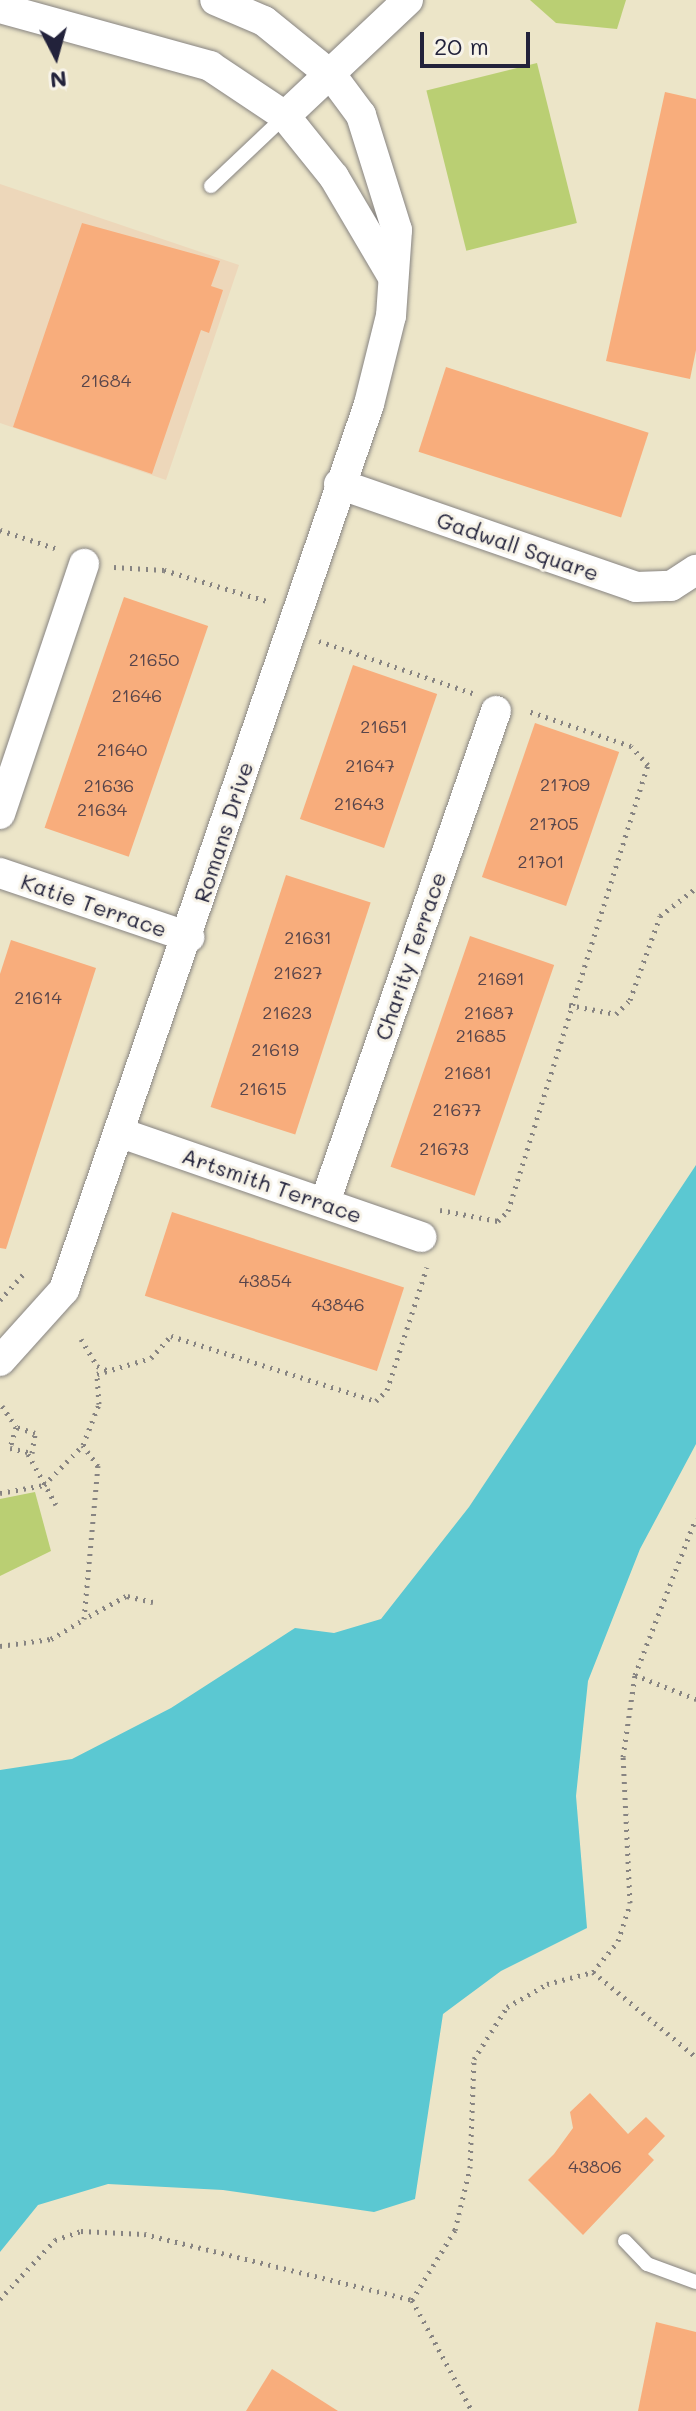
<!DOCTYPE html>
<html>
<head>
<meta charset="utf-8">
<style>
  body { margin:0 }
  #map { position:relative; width:696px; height:2411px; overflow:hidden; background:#ece5c8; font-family:Mali,sans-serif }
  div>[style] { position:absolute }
  .built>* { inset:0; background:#edd7ba }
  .green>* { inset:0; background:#bacf73; transform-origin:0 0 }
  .water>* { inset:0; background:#5bc8d2 }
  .building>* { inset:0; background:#f8ad7c; transform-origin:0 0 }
  .path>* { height:5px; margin-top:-2.5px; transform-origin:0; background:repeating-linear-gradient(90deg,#878482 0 2px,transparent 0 8px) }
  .roads { filter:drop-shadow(0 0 2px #878482) drop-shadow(0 0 2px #878482) }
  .service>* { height:14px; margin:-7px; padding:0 7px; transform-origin:7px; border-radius:7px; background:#fff }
  .minor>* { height:30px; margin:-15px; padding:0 15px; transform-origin:15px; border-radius:15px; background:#fff }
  span { translate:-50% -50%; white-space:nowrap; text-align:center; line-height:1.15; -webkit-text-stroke:6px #f7f3e8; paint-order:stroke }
  .number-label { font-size:18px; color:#58454b }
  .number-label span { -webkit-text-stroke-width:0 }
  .street-label { font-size:22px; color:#22223b }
  .north { position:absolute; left:16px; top:16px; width:80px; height:80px; -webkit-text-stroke:6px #f7f3e8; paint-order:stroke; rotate:174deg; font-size:22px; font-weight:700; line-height:32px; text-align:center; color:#22223b }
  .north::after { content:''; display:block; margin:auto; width:28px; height:36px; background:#22223b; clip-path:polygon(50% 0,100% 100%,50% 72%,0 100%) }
  .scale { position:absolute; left:420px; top:32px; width:110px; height:36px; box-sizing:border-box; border:4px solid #22223b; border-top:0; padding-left:10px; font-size:24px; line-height:28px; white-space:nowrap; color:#22223b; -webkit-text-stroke:6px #f7f3e8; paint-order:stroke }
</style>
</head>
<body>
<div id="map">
  <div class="built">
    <div style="clip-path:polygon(0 184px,239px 265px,166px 480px,0 423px)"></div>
  </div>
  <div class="green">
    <div style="clip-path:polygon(530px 0,626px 0,617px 29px,556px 23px)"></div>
    <div style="left:537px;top:63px;width:165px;height:114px;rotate:76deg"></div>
    <div style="clip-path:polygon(35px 1492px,51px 1551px,0 1576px,0 1499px)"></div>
  </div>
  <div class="water">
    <div style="clip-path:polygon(696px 1165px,696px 1444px,640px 1549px,588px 1681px,576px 1796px,587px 1928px,501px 1971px,443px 2014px,415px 2199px,374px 2212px,223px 2190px,108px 2184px,38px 2205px,0 2252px,0 1770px,72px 1759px,171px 1708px,295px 1628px,334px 1633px,381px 1619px,469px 1507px)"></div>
  </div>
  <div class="building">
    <div style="clip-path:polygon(665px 92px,696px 99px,696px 350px,690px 379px,606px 361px)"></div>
    <div style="clip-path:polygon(82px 223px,220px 261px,211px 286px,223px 290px,209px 333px,201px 330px,152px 474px,13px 427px)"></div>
    <div style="left:446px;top:367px;width:213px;height:89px;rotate:18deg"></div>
    <div style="left:124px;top:597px;width:89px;height:244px;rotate:19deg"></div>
    <div style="left:353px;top:665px;width:89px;height:163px;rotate:19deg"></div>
    <div style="left:535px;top:723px;width:89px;height:163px;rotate:19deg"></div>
    <div style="left:286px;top:875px;width:89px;height:244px;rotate:18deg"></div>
    <div style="left:470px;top:936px;width:89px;height:244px;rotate:19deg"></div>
    <div style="clip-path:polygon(11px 940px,96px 968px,6px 1249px,0 1248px,0 974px)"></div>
    <div style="left:172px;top:1212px;width:244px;height:88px;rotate:18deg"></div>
    <div style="clip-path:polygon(590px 2093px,628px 2134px,646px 2117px,665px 2136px,648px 2154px,654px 2160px,583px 2235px,528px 2180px,554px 2154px,573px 2128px,570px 2112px)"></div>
    <div style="clip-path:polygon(656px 2322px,696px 2332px,696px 2411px,638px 2411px)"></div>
    <div style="clip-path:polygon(272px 2369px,338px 2411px,246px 2411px)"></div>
  </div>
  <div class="path">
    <div style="left:0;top:530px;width:58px;rotate:18.1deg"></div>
    <div style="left:114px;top:567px;width:50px;rotate:3.4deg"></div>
    <div style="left:164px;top:570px;width:108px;rotate:16.8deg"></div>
    <div style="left:319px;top:641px;width:163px;rotate:18.7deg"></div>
    <div style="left:569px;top:1005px;width:48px;rotate:10.8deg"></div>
    <div style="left:616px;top:1014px;width:20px;rotate:-45deg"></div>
    <div style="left:630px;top:1000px;width:89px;rotate:-70.3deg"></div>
    <div style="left:660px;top:916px;width:46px;rotate:-37.9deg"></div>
    <div style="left:440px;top:1210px;width:59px;rotate:10.7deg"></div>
    <div style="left:498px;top:1221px;width:14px;rotate:-45deg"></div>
    <div style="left:508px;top:1211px;width:467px;rotate:-72.6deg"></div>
    <div style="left:648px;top:765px;width:25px;rotate:-132deg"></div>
    <div style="left:631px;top:746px;width:109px;rotate:-161.2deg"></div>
    <div style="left:0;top:1300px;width:36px;rotate:-48deg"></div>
    <div style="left:81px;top:1339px;width:31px;rotate:59deg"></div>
    <div style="left:97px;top:1366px;width:13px;rotate:23deg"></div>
    <div style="left:2px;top:1406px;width:25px;rotate:56deg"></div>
    <div style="left:16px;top:1427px;width:22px;rotate:106deg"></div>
    <div style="left:10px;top:1448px;width:23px;rotate:13deg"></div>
    <div style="left:32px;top:1453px;width:20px;rotate:-81deg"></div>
    <div style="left:35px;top:1433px;width:20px;rotate:-162deg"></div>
    <div style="left:28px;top:1454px;width:58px;rotate:61.2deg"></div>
    <div style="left:0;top:1493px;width:45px;rotate:-10.3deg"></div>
    <div style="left:44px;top:1485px;width:56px;rotate:-45.7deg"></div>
    <div style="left:153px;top:1602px;width:28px;rotate:-167deg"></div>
    <div style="left:126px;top:1596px;width:48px;rotate:151.3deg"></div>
    <div style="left:84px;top:1619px;width:154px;rotate:-84.8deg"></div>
    <div style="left:98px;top:1466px;width:26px;rotate:-126deg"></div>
    <div style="left:83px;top:1445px;width:44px;rotate:-68.7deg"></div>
    <div style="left:99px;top:1404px;width:30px;rotate:-94deg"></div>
    <div style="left:97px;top:1374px;width:56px;rotate:-16.5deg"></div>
    <div style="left:151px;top:1358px;width:30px;rotate:-48deg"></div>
    <div style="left:171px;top:1336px;width:215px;rotate:17.6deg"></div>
    <div style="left:376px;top:1401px;width:16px;rotate:-45deg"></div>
    <div style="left:387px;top:1390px;width:129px;rotate:-72deg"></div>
    <div style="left:0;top:1646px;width:51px;rotate:-7.8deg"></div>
    <div style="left:51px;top:1639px;width:39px;rotate:-31deg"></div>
    <div style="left:635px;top:1675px;width:66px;rotate:21.5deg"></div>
    <div style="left:593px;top:1972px;width:134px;rotate:39.5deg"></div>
    <div style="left:0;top:2299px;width:81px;rotate:-47deg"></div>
    <div style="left:55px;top:2240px;width:28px;rotate:-19deg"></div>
    <div style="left:81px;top:2231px;width:63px;rotate:2.7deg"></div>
    <div style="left:144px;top:2234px;width:276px;rotate:13.8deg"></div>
    <div style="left:412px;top:2300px;width:126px;rotate:61.6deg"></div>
    <div style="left:412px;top:2300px;width:82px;rotate:-58.4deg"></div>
    <div style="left:455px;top:2230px;width:64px;rotate:-76.4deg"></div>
    <div style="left:470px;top:2168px;width:109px;rotate:-87.9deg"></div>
    <div style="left:474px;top:2059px;width:62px;rotate:-57.6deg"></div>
    <div style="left:507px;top:2007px;width:46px;rotate:-29.9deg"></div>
    <div style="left:547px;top:1984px;width:48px;rotate:-14.6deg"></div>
    <div style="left:593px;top:1972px;width:40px;rotate:-51deg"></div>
    <div style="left:618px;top:1941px;width:40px;rotate:-72deg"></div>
    <div style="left:630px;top:1903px;width:146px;rotate:-92.7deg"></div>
    <div style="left:623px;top:1757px;width:83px;rotate:-81.7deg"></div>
    <div style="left:635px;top:1675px;width:168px;rotate:-68.8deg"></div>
  </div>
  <div class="roads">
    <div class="service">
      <div style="left:211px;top:186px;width:102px;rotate:-43.4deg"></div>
      <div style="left:625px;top:2241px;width:32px;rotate:46deg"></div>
      <div style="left:647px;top:2264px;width:52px;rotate:20.2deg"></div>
    </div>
    <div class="minor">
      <div style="left:0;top:8px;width:218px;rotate:15.4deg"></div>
      <div style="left:210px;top:66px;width:90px;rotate:33.7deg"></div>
      <div style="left:285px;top:116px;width:78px;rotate:51.2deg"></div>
      <div style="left:334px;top:177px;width:116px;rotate:59.5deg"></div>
      <div style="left:285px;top:116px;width:169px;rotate:-43.3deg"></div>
      <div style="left:339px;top:484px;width:314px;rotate:19.1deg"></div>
      <div style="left:636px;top:587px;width:35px;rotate:-2deg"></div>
      <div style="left:671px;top:586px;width:30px;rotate:-33deg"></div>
      <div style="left:0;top:814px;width:264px;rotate:-71.4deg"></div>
      <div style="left:0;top:873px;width:200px;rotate:18.7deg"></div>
      <div style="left:121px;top:1133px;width:318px;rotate:19.1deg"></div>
      <div style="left:325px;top:1202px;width:520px;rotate:-70.8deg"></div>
      <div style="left:0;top:1361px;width:96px;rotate:-48deg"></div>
      <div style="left:64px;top:1290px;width:937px;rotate:-71deg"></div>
      <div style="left:369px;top:404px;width:91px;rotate:-76deg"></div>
      <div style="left:391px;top:316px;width:86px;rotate:-86deg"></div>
      <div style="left:397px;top:230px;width:121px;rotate:-107.4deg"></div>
      <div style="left:361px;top:115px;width:49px;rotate:-126.6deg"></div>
      <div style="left:332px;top:76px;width:87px;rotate:-141deg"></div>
      <div style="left:264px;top:21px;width:53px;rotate:-156.8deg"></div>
    </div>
  </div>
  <div class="number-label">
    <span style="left:106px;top:380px">21684</span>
    <span style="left:154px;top:659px">21650</span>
    <span style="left:137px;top:695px">21646</span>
    <span style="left:384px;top:726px">21651</span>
    <span style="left:122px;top:749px">21640</span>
    <span style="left:370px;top:765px">21647</span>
    <span style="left:565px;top:784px">21709</span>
    <span style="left:109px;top:785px">21636</span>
    <span style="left:359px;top:803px">21643</span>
    <span style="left:102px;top:809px">21634</span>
    <span style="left:554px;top:823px">21705</span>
    <span style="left:541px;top:861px">21701</span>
    <span style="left:308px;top:937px">21631</span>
    <span style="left:298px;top:972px">21627</span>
    <span style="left:501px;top:978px">21691</span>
    <span style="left:38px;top:997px">21614</span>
    <span style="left:287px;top:1012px">21623</span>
    <span style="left:489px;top:1012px">21687</span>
    <span style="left:481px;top:1035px">21685</span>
    <span style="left:275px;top:1049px">21619</span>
    <span style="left:468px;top:1072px">21681</span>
    <span style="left:263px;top:1088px">21615</span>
    <span style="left:457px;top:1109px">21677</span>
    <span style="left:444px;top:1148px">21673</span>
    <span style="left:265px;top:1280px">43854</span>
    <span style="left:338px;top:1304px">43846</span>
    <span style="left:595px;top:2166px">43806</span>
  </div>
  <div class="street-label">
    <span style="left:518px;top:546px;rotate:19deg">Gadwall Square</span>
    <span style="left:223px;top:832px;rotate:-72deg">Romans Drive</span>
    <span style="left:94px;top:905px;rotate:19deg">Katie Terrace</span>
    <span style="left:410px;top:956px;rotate:-71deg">Charity Terrace</span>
    <span style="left:272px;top:1185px;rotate:19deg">Artsmith Terrace</span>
  </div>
  <div class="north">N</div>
  <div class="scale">20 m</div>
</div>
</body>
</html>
